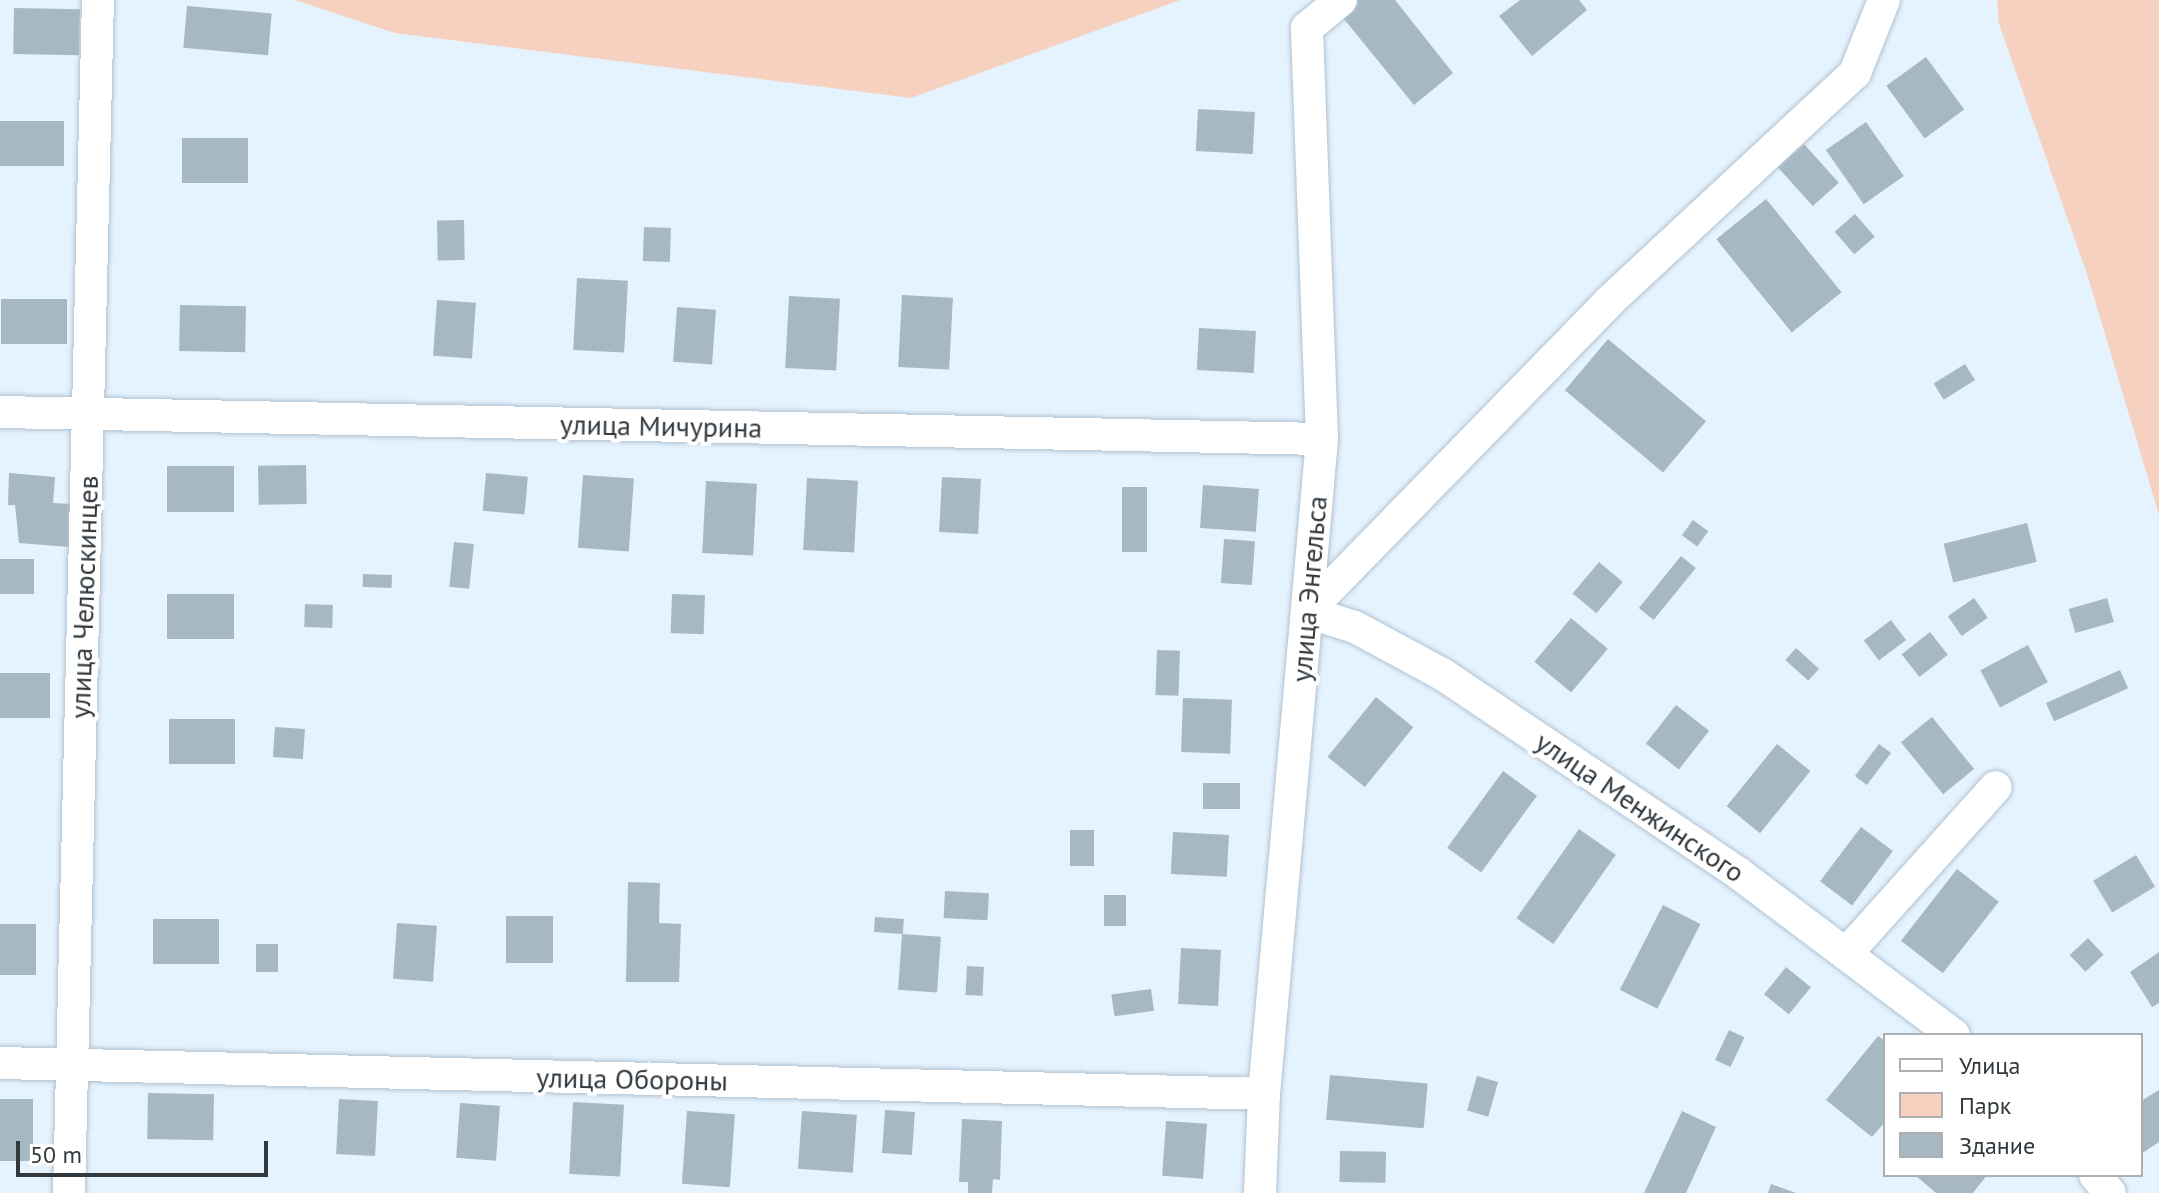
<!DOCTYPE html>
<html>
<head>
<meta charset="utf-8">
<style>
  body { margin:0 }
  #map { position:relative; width:2159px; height:1193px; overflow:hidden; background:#e5f3ff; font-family:"PT Sans",sans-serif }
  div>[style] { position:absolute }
  .green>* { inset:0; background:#f6d1bf }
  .building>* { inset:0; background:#a7b8c5; transform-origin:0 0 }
  .roads { filter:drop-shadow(0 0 2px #b1c2cf) drop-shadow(0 0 2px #b1c2cf) }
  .minor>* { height:32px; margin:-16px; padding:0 16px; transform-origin:16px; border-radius:16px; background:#fff }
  span { translate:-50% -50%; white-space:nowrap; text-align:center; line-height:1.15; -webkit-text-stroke:8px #fff; paint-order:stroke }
  .street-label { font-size:28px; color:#32393e }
  .legend { position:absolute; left:1883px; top:1033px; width:260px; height:144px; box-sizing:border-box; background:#fff; border:2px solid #adb0b2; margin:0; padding:10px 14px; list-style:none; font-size:24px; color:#32393e }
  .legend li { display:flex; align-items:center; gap:16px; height:40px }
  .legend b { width:40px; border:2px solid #adb0b2 }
  .scale { position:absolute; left:16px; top:1141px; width:252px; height:36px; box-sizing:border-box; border:4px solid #32393e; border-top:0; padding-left:10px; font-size:24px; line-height:28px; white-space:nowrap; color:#32393e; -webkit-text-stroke:6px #fff; paint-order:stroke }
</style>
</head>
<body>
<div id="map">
  <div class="green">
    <div style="clip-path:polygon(295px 0,1180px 0,911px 98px,395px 33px)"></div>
    <div style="clip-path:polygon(1997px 0,2159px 0,2159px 515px,2087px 274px,1999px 24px)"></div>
  </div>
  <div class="building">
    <div style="clip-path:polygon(1357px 0,1395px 0,1453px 73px,1414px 105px,1340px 14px)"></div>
    <div style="clip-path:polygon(1520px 0,1579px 0,1587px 10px,1532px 56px,1499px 16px)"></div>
    <div style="left:187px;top:6px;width:85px;height:42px;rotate:5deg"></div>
    <div style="left:14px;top:8px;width:66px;height:46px;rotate:1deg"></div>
    <div style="left:1926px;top:57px;width:65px;height:49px;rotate:54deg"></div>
    <div style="left:1198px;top:109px;width:57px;height:42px;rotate:3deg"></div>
    <div style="left:0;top:121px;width:64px;height:45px"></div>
    <div style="left:1866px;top:122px;width:66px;height:49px;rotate:55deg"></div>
    <div style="left:182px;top:138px;width:66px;height:45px"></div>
    <div style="left:1804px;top:144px;width:52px;height:35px;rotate:48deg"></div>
    <div style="left:1766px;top:199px;width:120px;height:64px;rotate:51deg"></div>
    <div style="left:1855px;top:214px;width:30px;height:27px;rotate:49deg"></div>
    <div style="left:464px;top:220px;width:40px;height:27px;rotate:89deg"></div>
    <div style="left:644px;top:227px;width:27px;height:34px;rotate:2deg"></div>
    <div style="left:577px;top:278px;width:51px;height:72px;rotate:3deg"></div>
    <div style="left:902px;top:295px;width:51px;height:72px;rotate:3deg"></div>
    <div style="left:789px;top:296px;width:51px;height:72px;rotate:3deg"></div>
    <div style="left:1px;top:299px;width:66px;height:45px"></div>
    <div style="left:437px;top:300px;width:39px;height:56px;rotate:4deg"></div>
    <div style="left:180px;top:305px;width:66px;height:46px;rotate:1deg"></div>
    <div style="left:677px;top:307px;width:39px;height:55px;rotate:4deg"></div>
    <div style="left:1199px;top:328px;width:57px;height:42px;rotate:3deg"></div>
    <div style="left:1608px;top:339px;width:128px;height:67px;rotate:40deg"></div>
    <div style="left:1965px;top:364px;width:19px;height:37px;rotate:58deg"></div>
    <div style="left:306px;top:465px;width:39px;height:48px;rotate:89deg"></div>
    <div style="left:167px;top:466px;width:67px;height:46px"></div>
    <div style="clip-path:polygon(9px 473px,55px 477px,53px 503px,72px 504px,69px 547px,19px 543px,15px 505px,8px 505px)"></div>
    <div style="left:486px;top:473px;width:42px;height:38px;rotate:5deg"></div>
    <div style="left:583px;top:475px;width:51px;height:73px;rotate:4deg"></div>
    <div style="left:942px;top:477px;width:39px;height:55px;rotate:3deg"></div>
    <div style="left:807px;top:478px;width:51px;height:72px;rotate:3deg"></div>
    <div style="left:706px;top:481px;width:51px;height:72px;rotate:3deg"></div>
    <div style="left:1203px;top:485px;width:56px;height:43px;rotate:4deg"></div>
    <div style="left:1122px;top:487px;width:25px;height:65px"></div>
    <div style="left:1693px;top:520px;width:19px;height:19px;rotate:36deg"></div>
    <div style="left:2027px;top:523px;width:40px;height:86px;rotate:76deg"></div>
    <div style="left:1224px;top:539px;width:31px;height:44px;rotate:4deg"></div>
    <div style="left:454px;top:542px;width:20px;height:45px;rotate:6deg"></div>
    <div style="left:1681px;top:556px;width:19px;height:67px;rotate:39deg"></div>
    <div style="left:0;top:559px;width:34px;height:35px"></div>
    <div style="left:1599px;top:562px;width:31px;height:41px;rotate:40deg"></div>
    <div style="left:363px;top:574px;width:29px;height:13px;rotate:2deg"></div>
    <div style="left:167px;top:594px;width:67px;height:45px"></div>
    <div style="left:672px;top:594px;width:33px;height:39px;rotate:2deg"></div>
    <div style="left:1974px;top:598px;width:24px;height:32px;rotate:55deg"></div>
    <div style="left:2107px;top:598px;width:25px;height:40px;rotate:74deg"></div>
    <div style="left:305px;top:604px;width:28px;height:23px;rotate:2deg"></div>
    <div style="left:1571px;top:618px;width:48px;height:57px;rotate:40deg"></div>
    <div style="left:1891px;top:620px;width:25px;height:34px;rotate:53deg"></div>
    <div style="left:1930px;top:632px;width:29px;height:36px;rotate:52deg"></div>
    <div style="left:2028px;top:645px;width:42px;height:54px;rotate:62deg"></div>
    <div style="left:1796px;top:648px;width:31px;height:16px;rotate:42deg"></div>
    <div style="left:1157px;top:650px;width:23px;height:45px;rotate:2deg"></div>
    <div style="left:2120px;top:670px;width:20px;height:81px;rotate:66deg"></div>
    <div style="left:0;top:673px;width:50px;height:45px"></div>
    <div style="left:1376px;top:697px;width:48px;height:77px;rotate:39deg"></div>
    <div style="left:1183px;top:698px;width:49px;height:54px;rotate:2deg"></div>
    <div style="left:1676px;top:705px;width:42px;height:49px;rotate:38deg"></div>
    <div style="left:1932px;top:717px;width:67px;height:40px;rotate:51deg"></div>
    <div style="left:169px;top:719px;width:66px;height:45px"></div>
    <div style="left:275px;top:727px;width:30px;height:30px;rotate:4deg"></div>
    <div style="left:1777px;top:744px;width:43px;height:80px;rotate:39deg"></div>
    <div style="left:1879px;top:744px;width:15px;height:40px;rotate:37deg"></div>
    <div style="left:1503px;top:771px;width:42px;height:95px;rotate:36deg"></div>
    <div style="left:1203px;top:783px;width:37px;height:26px"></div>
    <div style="left:1861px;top:827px;width:40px;height:68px;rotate:37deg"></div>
    <div style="left:1579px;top:829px;width:45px;height:109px;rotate:35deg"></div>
    <div style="left:1070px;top:830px;width:24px;height:36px"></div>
    <div style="left:1173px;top:832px;width:56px;height:42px;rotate:3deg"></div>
    <div style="left:2136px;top:855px;width:37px;height:50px;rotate:59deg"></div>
    <div style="left:1957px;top:869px;width:53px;height:91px;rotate:38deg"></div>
    <div style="clip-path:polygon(628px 882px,660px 883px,659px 923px,681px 924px,679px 982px,626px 982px)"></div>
    <div style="left:945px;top:891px;width:44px;height:27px;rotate:3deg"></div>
    <div style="left:1104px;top:895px;width:22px;height:31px"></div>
    <div style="left:1663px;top:905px;width:42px;height:95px;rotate:27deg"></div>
    <div style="left:506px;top:916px;width:47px;height:47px"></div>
    <div style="left:875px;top:917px;width:29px;height:15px;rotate:4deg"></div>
    <div style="left:153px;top:919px;width:66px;height:45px"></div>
    <div style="left:397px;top:923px;width:40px;height:56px;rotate:4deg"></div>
    <div style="left:0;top:924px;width:36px;height:51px"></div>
    <div style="left:902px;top:934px;width:39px;height:56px;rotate:4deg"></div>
    <div style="left:2088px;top:938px;width:23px;height:25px;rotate:47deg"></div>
    <div style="left:256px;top:944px;width:22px;height:28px"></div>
    <div style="left:1181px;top:948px;width:40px;height:56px;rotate:3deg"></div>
    <div style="clip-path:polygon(2159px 952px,2159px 1003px,2152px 1007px,2130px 972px)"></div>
    <div style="left:967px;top:966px;width:17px;height:29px;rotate:3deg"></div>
    <div style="left:1786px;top:967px;width:32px;height:35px;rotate:39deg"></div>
    <div style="left:1151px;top:989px;width:22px;height:40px;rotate:82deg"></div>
    <div style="left:1729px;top:1030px;width:17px;height:33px;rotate:25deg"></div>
    <div style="clip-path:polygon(1878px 1036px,1885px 1041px,1885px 1122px,1872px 1137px,1826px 1100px)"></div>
    <div style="left:1330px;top:1075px;width:98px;height:45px;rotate:5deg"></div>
    <div style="left:1477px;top:1076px;width:22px;height:36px;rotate:16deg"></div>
    <div style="clip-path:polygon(2159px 1090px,2159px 1142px,2141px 1154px,2141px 1101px)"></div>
    <div style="left:148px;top:1093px;width:66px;height:46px;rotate:1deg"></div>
    <div style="left:0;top:1099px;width:33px;height:62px"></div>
    <div style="left:339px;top:1099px;width:39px;height:55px;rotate:3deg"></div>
    <div style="left:573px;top:1102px;width:51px;height:72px;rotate:3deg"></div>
    <div style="left:460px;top:1103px;width:40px;height:55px;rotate:4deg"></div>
    <div style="left:885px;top:1110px;width:30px;height:43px;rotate:4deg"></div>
    <div style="left:687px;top:1111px;width:48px;height:73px;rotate:4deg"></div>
    <div style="left:802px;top:1111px;width:55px;height:58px;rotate:4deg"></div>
    <div style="clip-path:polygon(1682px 1111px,1716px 1127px,1686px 1193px,1644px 1193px)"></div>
    <div style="clip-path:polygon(962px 1119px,1002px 1121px,1000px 1180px,993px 1179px,992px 1193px,968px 1193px,968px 1182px,959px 1182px)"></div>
    <div style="left:1166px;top:1121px;width:41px;height:55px;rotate:4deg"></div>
    <div style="left:1340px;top:1151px;width:46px;height:31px;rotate:1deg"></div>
    <div style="clip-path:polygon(1915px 1175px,1987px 1175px,1973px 1193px,1936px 1193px)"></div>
    <div style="clip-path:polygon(1771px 1184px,1796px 1193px,1768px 1193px)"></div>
  </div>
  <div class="roads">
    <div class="minor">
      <div style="left:1884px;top:0;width:79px;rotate:111.7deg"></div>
      <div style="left:1855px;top:73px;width:335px;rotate:137.1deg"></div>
      <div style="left:1610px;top:301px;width:434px;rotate:134.3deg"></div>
      <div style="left:1307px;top:612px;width:50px;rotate:17.4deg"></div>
      <div style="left:1355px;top:627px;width:99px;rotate:28.4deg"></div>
      <div style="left:1442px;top:674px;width:357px;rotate:33.9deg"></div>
      <div style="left:1738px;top:873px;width:270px;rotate:36.9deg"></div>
      <div style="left:0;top:412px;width:1322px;rotate:1.17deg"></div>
      <div style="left:1846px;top:954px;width:224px;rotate:-48.1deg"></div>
      <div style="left:0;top:1063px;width:1264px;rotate:1.4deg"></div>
      <div style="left:2095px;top:1175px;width:23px;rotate:50deg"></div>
      <div style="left:69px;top:1193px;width:1193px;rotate:-88.61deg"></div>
      <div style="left:1260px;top:1193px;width:99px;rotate:-87.7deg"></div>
      <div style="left:1264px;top:1094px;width:658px;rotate:-84.94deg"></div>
      <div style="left:1322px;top:439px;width:411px;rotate:-92.1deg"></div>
      <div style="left:1307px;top:28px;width:44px;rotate:-39.5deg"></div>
    </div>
  </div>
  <div class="street-label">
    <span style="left:661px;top:426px;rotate:1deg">улица Мичурина</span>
    <span style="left:1309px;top:589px;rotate:-85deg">улица Энгельса</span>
    <span style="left:84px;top:597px;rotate:-88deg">улица Челюскинцев</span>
    <span style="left:1640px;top:807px;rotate:34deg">улица Менжинского</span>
    <span style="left:632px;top:1079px;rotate:1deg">улица Обороны</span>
  </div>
  <ul class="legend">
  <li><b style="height:10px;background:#fff"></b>Улица</li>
  <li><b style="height:22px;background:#f6d1bf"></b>Парк</li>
  <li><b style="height:22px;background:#a7b8c5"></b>Здание</li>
  </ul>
  <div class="scale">50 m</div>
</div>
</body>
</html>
